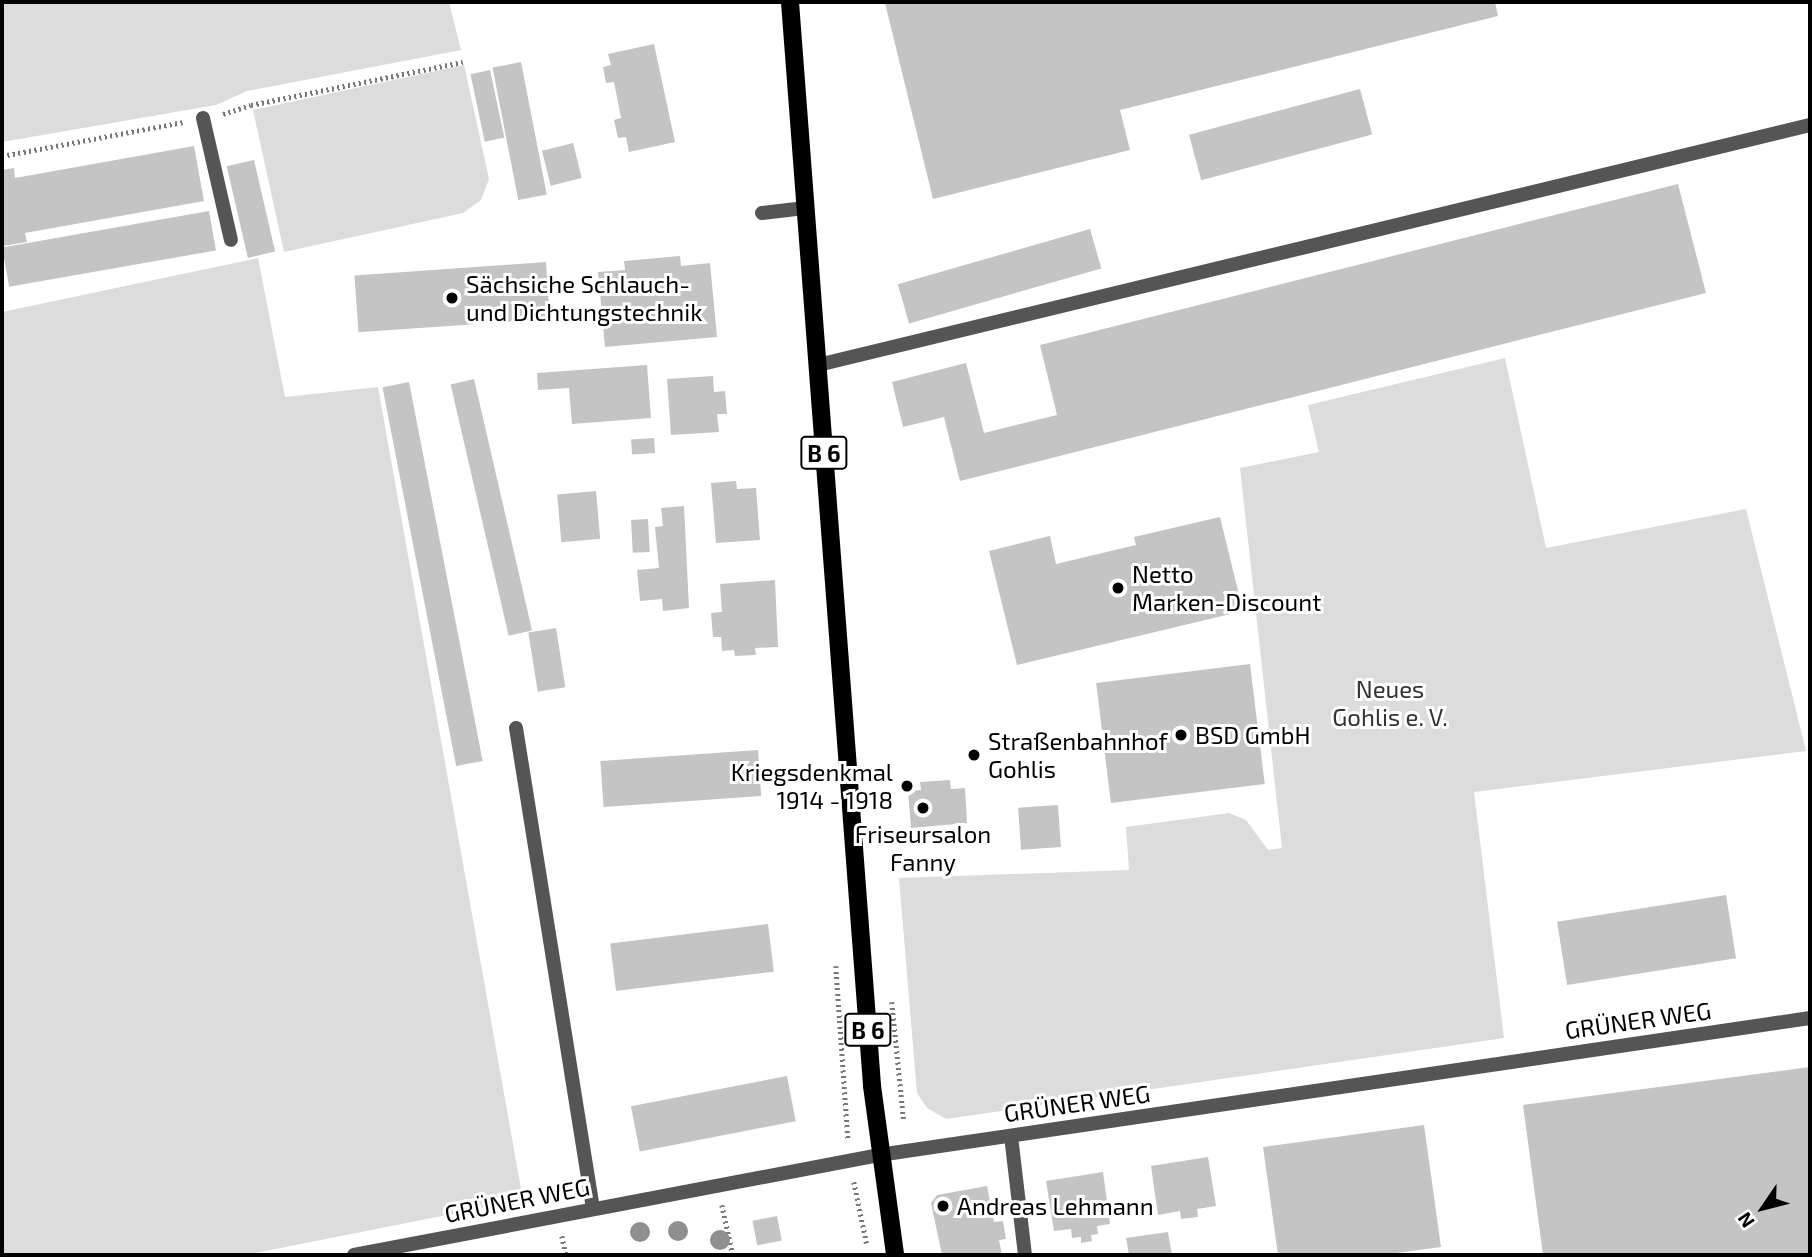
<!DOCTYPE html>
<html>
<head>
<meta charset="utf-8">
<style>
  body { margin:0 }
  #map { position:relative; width:1812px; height:1257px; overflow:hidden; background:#fff; font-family:"Exo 2",sans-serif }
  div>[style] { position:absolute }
  .green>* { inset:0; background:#dcdcdc }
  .building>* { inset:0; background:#c4c4c4; transform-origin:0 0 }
  .path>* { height:4.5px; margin-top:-2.25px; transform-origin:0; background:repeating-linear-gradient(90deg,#777 0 2px,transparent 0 5.5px) }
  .service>* { height:14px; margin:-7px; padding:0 7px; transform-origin:7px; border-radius:7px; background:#555 }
  .minor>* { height:14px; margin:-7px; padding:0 7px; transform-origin:7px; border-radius:7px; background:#555 }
  .tertiary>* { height:14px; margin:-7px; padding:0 7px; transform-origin:7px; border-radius:7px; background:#555 }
  .primary>* { height:18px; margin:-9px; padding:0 9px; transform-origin:9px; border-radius:9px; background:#000 }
  .trees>* { width:20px; height:20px; margin:-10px; border-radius:50%; background:#8f8f8f }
  .dots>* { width:19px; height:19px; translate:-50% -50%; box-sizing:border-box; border:4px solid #fff; border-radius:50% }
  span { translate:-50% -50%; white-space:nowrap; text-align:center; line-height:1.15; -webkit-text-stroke:6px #fff; paint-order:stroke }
  .shield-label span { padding:2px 5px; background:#fff; border:2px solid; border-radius:5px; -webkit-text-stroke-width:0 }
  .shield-label { font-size:23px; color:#000; font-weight:700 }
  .poi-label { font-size:24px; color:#000 }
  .left { translate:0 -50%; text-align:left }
  .right { translate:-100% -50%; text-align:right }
  .park-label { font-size:24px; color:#333 }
  .street-label { font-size:24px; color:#000 }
  .frame { position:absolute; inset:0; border:4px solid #000; pointer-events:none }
  .north { position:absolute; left:1728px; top:1173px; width:70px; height:70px; -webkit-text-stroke:5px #fff; paint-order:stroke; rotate:235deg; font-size:19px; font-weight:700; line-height:28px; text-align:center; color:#000 }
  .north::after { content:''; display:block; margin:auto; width:24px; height:32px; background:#000; clip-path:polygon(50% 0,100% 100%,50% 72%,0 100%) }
</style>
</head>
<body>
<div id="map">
  <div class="green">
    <div style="clip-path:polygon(15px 2px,449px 2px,461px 50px,247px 91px,216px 105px,2px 142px,2px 5px)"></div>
    <div style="clip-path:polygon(464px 65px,489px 179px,481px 200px,463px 213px,284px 252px,253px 110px)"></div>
    <div style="clip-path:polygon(258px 258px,285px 397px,378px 387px,523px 1200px,245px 1255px,2px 1255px,2px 312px)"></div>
    <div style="clip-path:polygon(1505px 358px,1546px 548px,1746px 509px,1806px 751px,1474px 792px,1504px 1038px,946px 1119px,927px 1108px,917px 1093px,899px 878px,1129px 870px,1126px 827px,1229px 813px,1246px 820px,1268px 850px,1282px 848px,1240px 468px,1319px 452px,1308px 405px)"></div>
  </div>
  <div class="building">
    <div style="clip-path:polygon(892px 2px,1495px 2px,1498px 16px,1120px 110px,1130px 150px,933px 199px,885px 3px)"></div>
    <div style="clip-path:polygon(654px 44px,675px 142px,629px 152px,626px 137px,618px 138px,614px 120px,621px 118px,614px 82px,606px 83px,603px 67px,611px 65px,608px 54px)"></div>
    <div style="left:521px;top:62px;width:135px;height:29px;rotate:79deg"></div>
    <div style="left:490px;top:70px;width:69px;height:20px;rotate:78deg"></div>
    <div style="left:1360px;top:89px;width:47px;height:177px;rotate:75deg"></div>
    <div style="left:573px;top:143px;width:36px;height:32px;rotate:76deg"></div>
    <div style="clip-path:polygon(194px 146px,204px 201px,25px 233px,27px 242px,2px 246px,2px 170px,14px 168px,15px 178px)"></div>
    <div style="left:254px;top:160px;width:94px;height:28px;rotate:77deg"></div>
    <div style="clip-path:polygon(1678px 184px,1706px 293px,960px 481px,944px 417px,903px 427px,892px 382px,966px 363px,984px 433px,1057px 415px,1040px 345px)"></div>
    <div style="left:209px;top:211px;width:40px;height:210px;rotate:80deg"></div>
    <div style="left:1090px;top:229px;width:41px;height:200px;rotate:74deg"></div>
    <div style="clip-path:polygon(680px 256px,681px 266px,710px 263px,717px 337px,605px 347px,598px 272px,625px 270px,624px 261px)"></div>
    <div style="left:546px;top:262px;width:57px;height:192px;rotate:86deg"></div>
    <div style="clip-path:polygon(647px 365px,651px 418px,572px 424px,569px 388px,538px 390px,537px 373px)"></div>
    <div style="clip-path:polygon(713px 376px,714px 392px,725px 391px,727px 414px,717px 414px,719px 432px,671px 435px,667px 379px)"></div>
    <div style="left:474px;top:379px;width:258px;height:24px;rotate:77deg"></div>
    <div style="left:409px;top:382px;width:386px;height:27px;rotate:79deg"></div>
    <div style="left:654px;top:438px;width:15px;height:23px;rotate:86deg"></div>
    <div style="clip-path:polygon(736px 481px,737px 489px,756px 488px,760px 540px,716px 543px,711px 483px)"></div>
    <div style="left:596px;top:491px;width:48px;height:39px;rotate:85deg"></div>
    <div style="clip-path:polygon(684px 506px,689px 608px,663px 611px,662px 599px,640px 601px,637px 570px,659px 568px,655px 527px,663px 526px,661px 508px)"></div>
    <div style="clip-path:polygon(1220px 517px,1243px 611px,1017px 665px,989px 551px,1050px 536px,1056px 564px,1136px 545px,1134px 537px)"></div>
    <div style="left:648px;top:519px;width:33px;height:17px;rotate:87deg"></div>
    <div style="clip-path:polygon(775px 580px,778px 647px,755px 648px,756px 655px,735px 656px,734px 650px,722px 651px,721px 637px,713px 637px,711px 613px,722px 612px,720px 584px)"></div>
    <div style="left:556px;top:628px;width:60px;height:28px;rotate:81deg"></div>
    <div style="left:1250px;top:664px;width:121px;height:155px;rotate:83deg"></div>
    <div style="left:758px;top:750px;width:46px;height:158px;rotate:86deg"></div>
    <div style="clip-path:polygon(950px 780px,951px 789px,965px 788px,967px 823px,911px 828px,908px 791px,921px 790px,920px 782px)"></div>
    <div style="left:1058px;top:805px;width:42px;height:40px;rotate:86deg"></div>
    <div style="left:1726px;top:895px;width:64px;height:171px;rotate:81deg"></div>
    <div style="left:768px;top:924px;width:48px;height:159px;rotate:83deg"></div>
    <div style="clip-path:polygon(1810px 1067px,1810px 1255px,1543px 1255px,1523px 1105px)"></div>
    <div style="left:787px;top:1076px;width:46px;height:159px;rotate:79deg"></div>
    <div style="clip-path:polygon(1424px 1125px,1441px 1247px,1381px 1255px,1278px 1255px,1263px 1147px)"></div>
    <div style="clip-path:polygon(1208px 1157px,1216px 1206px,1197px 1209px,1198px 1217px,1181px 1219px,1180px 1211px,1158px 1215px,1151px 1166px)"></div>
    <div style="clip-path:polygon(1103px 1172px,1110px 1224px,1097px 1226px,1098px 1234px,1091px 1235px,1092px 1241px,1081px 1243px,1081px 1237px,1072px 1238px,1071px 1229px,1054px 1231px,1046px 1181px)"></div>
    <div style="clip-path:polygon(987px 1186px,994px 1222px,1003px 1221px,1006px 1239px,999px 1240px,1002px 1255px,942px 1255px,931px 1203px,937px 1195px)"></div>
    <div style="left:777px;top:1216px;width:25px;height:25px;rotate:79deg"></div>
    <div style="clip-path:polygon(1168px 1232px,1172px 1255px,1129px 1255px,1126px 1238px)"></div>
  </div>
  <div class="path">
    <div style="left:223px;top:114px;width:29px;rotate:-18deg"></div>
    <div style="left:251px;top:105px;width:216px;rotate:-11.5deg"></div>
    <div style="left:2px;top:156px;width:184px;rotate:-10.6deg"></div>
    <div style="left:836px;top:966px;width:173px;rotate:86deg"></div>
    <div style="left:892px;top:1002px;width:121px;rotate:84.3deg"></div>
    <div style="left:854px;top:1182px;width:64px;rotate:78.3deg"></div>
    <div style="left:722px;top:1205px;width:51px;rotate:77.6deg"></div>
    <div style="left:562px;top:1236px;width:19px;rotate:78deg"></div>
  </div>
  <div class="service">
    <div style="left:203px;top:118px;width:125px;rotate:77.1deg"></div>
    <div style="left:762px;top:213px;width:43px;rotate:-6.6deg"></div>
    <div style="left:818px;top:365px;width:1021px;rotate:-13.6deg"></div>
    <div style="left:516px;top:728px;width:487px;rotate:80.9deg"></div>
    <div style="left:1011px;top:1136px;width:120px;rotate:83.3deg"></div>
  </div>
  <div class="minor">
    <div style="left:354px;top:1255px;width:534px;rotate:-10.78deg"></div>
  </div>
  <div class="tertiary">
    <div style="left:879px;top:1155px;width:941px;rotate:-8.37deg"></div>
  </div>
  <div class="primary">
    <div style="left:790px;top:2px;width:1087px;rotate:85.67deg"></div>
    <div style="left:872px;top:1086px;width:171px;rotate:82.2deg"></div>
  </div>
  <div class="trees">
    <div style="left:678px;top:1231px"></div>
    <div style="left:640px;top:1232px"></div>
    <div style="left:720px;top:1240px"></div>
  </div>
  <div class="dots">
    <div style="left:452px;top:298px;background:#000"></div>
    <div style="left:1118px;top:588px;background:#000"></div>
    <div style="left:1181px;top:735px;background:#000"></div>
    <div style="left:974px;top:755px;background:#000"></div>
    <div style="left:907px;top:786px;background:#000"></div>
    <div style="left:923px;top:808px;background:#000"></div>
    <div style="left:943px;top:1206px;background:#000"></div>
  </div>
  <div class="shield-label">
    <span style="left:824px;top:453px">B 6</span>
    <span style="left:868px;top:1030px">B 6</span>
  </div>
  <div class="poi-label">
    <span class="left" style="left:466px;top:298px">Sächsiche Schlauch-<br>und Dichtungstechnik</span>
    <span class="left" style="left:1132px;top:588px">Netto<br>Marken-Discount</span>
    <span class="left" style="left:1195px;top:735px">BSD GmbH</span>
    <span class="left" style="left:988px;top:755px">Straßenbahnhof<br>Gohlis</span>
    <span class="right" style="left:893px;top:786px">Kriegsdenkmal<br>1914 - 1918</span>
    <span style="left:923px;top:848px">Friseursalon<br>Fanny</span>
    <span class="left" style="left:957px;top:1206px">Andreas Lehmann</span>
  </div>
  <div class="park-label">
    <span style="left:1390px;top:703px">Neues<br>Gohlis e. V.</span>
  </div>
  <div class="street-label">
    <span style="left:1638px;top:1020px;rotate:-8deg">GRÜNER WEG</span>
    <span style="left:1077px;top:1103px;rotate:-8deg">GRÜNER WEG</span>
    <span style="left:517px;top:1200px;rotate:-11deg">GRÜNER WEG</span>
  </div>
  <div class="frame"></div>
  <div class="north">N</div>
</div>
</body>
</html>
